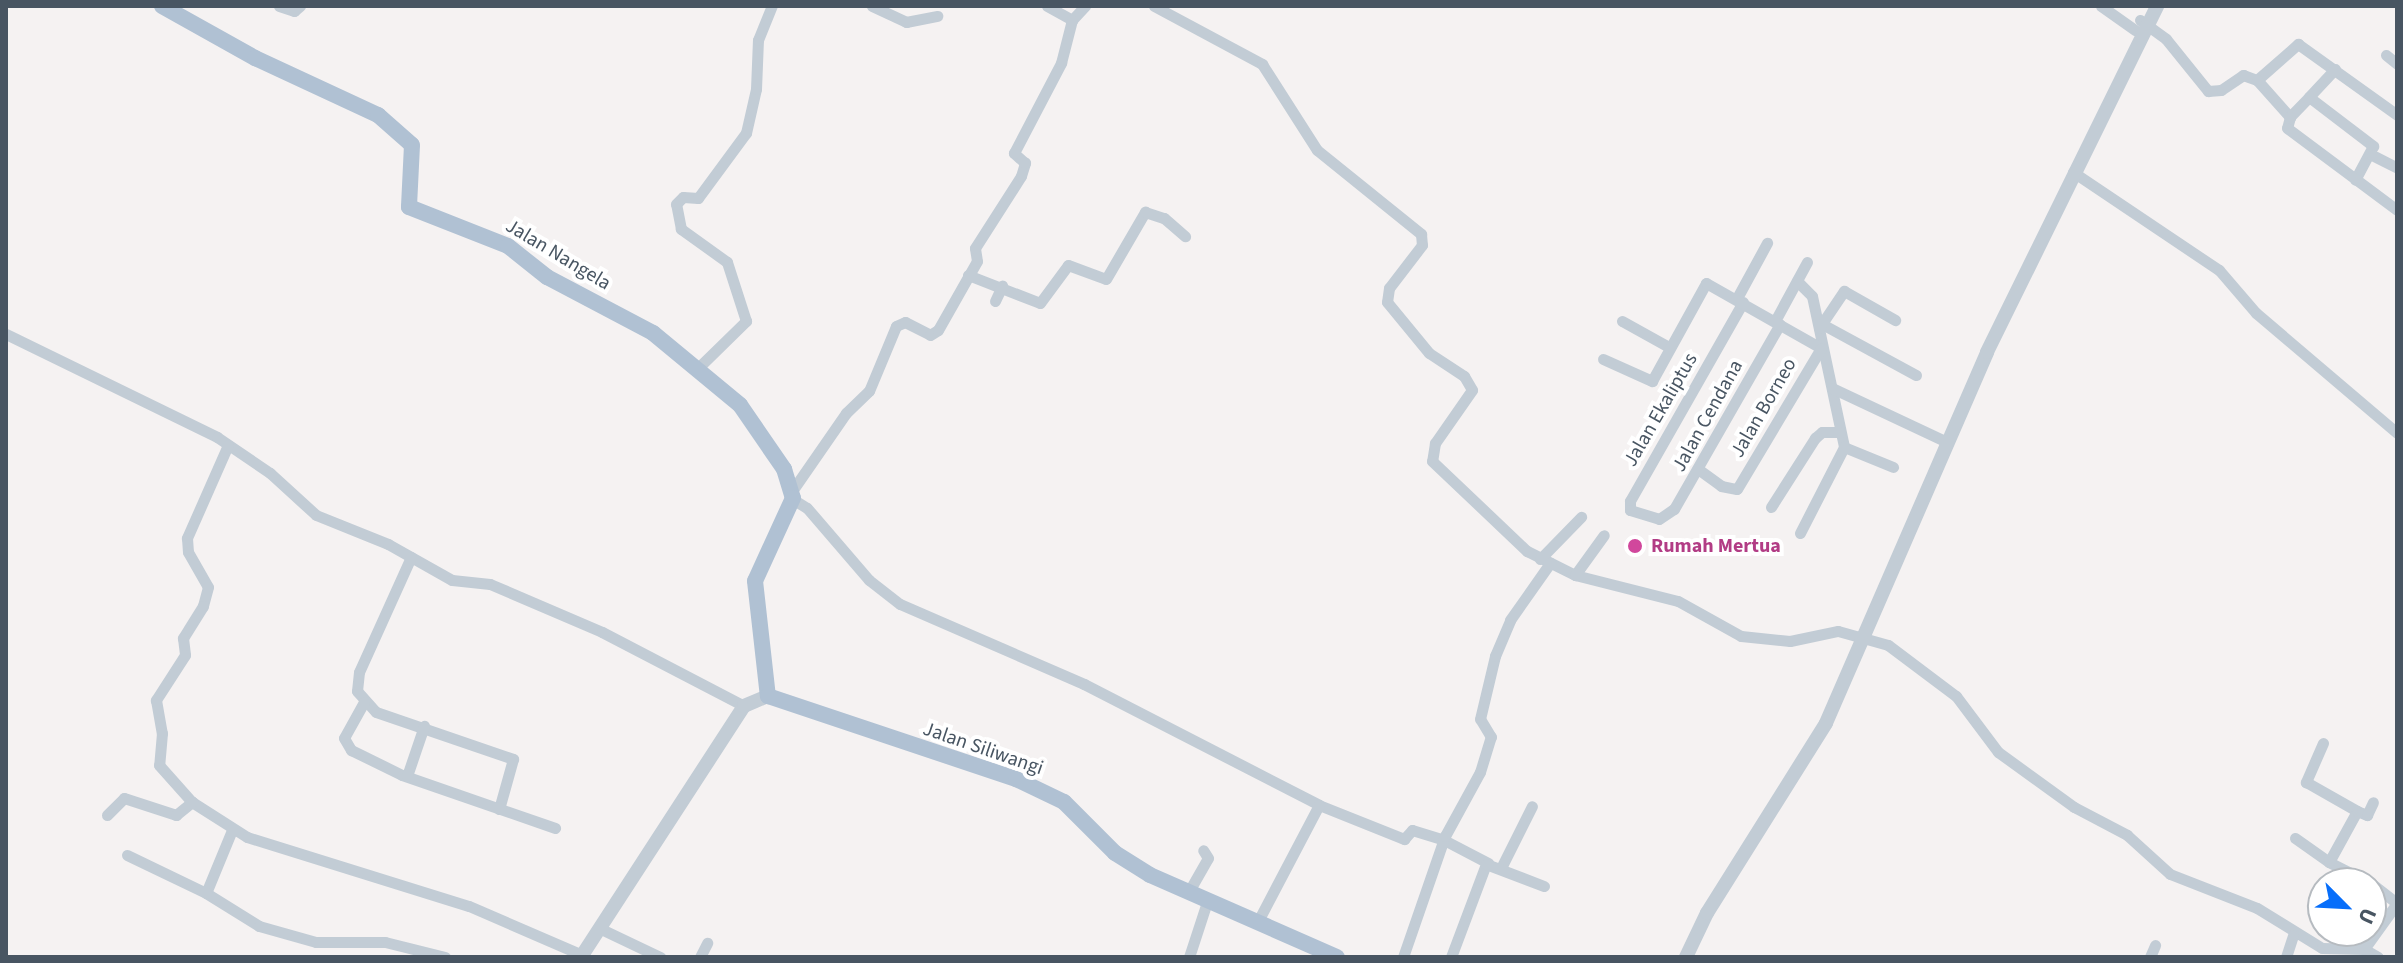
<!DOCTYPE html>
<html>
<head>
<meta charset="utf-8">
<style>
  body { margin:0 }
  #map { position:relative; width:2403px; height:963px; overflow:hidden; background:#f5f2f2; font-family:"Source Sans 3",sans-serif }
  div>[style] { position:absolute }
  .minor>* { height:11px; margin:-5.5px; padding:0 5.5px; transform-origin:5.5px; border-radius:5.5px; background:#c2ccd5 }
  .tertiary>* { height:14px; margin:-7px; padding:0 7px; transform-origin:7px; border-radius:7px; background:#c2ccd5 }
  .primary>* { height:16px; margin:-8px; padding:0 8px; transform-origin:8px; border-radius:8px; background:#b0c1d3 }
  .dots>* { width:22px; height:22px; translate:-50% -50%; box-sizing:border-box; border:4px solid #fff; border-radius:50% }
  span { translate:-50% -50%; white-space:nowrap; text-align:center; line-height:1.15; -webkit-text-stroke:8px #fff; paint-order:stroke }
  .street-label { font-size:20px; color:#485562 }
  .hotel-label { font-size:20px; color:#b23c85; font-weight:700 }
  .left { translate:0 -50%; text-align:left }
  .frame { position:absolute; inset:0; border:8px solid #485562; pointer-events:none }
  .north { position:absolute; left:2307px; top:867px; width:80px; height:80px; box-sizing:border-box; background:#fff; border:2px solid #b6bbc0; border-radius:50%; rotate:114deg; font-size:22px; font-weight:700; line-height:32px; text-align:center; color:#485562 }
  .north::after { content:''; display:block; margin:auto; width:28px; height:36px; background:#076efa; clip-path:polygon(50% 0,100% 100%,50% 72%,0 100%) }
</style>
</head>
<body>
<div id="map">
  <div class="minor">
    <div style="left:279px;top:6px;width:16px;rotate:18deg"></div>
    <div style="left:294px;top:11px;width:8px;rotate:-40deg"></div>
    <div style="left:872px;top:6px;width:38px;rotate:25deg"></div>
    <div style="left:906px;top:22px;width:32px;rotate:-11deg"></div>
    <div style="left:1047px;top:6px;width:29px;rotate:29deg"></div>
    <div style="left:1072px;top:20px;width:19px;rotate:-47deg"></div>
    <div style="left:1154px;top:6px;width:123px;rotate:28.2deg"></div>
    <div style="left:1262px;top:64px;width:102px;rotate:57.4deg"></div>
    <div style="left:1317px;top:150px;width:134px;rotate:38.9deg"></div>
    <div style="left:1421px;top:234px;width:11px;rotate:85deg"></div>
    <div style="left:1422px;top:245px;width:54px;rotate:127.5deg"></div>
    <div style="left:1389px;top:288px;width:14px;rotate:98deg"></div>
    <div style="left:1387px;top:302px;width:66px;rotate:50.5deg"></div>
    <div style="left:1429px;top:353px;width:42px;rotate:33.3deg"></div>
    <div style="left:1464px;top:376px;width:16px;rotate:60deg"></div>
    <div style="left:1472px;top:390px;width:65px;rotate:124.9deg"></div>
    <div style="left:1435px;top:443px;width:18px;rotate:99deg"></div>
    <div style="left:1432px;top:461px;width:131px;rotate:43.5deg"></div>
    <div style="left:1527px;top:551px;width:54px;rotate:26.6deg"></div>
    <div style="left:1575px;top:575px;width:106px;rotate:14.2deg"></div>
    <div style="left:1678px;top:601px;width:72px;rotate:29.1deg"></div>
    <div style="left:1741px;top:636px;width:49px;rotate:5.8deg"></div>
    <div style="left:1790px;top:641px;width:49px;rotate:-11.8deg"></div>
    <div style="left:1838px;top:631px;width:52px;rotate:15.6deg"></div>
    <div style="left:1888px;top:645px;width:85px;rotate:36.9deg"></div>
    <div style="left:1956px;top:696px;width:70px;rotate:53.1deg"></div>
    <div style="left:1998px;top:752px;width:94px;rotate:35.9deg"></div>
    <div style="left:2074px;top:807px;width:60px;rotate:27.8deg"></div>
    <div style="left:2127px;top:835px;width:58px;rotate:42.2deg"></div>
    <div style="left:2170px;top:874px;width:93px;rotate:21.3deg"></div>
    <div style="left:2257px;top:908px;width:76px;rotate:31.6deg"></div>
    <div style="left:2322px;top:948px;width:42px;rotate:1.4deg"></div>
    <div style="left:2364px;top:949px;width:16px;rotate:30deg"></div>
    <div style="left:2101px;top:6px;width:42px;rotate:35.2deg"></div>
    <div style="left:2140px;top:20px;width:32px;rotate:36deg"></div>
    <div style="left:2166px;top:39px;width:67px;rotate:51.1deg"></div>
    <div style="left:2208px;top:91px;width:13px;rotate:-4deg"></div>
    <div style="left:2221px;top:90px;width:27px;rotate:-34deg"></div>
    <div style="left:2243px;top:75px;width:15px;rotate:20deg"></div>
    <div style="left:2257px;top:80px;width:55px;rotate:-41.3deg"></div>
    <div style="left:2298px;top:44px;width:122px;rotate:35.6deg"></div>
    <div style="left:2386px;top:55px;width:14px;rotate:39deg"></div>
    <div style="left:2335px;top:69px;width:38px;rotate:133deg"></div>
    <div style="left:2309px;top:97px;width:81px;rotate:37.4deg"></div>
    <div style="left:2373px;top:146px;width:38px;rotate:118deg"></div>
    <div style="left:2257px;top:80px;width:50px;rotate:48.3deg"></div>
    <div style="left:2309px;top:97px;width:28px;rotate:134deg"></div>
    <div style="left:2290px;top:117px;width:11px;rotate:105deg"></div>
    <div style="left:2287px;top:128px;width:137px;rotate:36.7deg"></div>
    <div style="left:2372px;top:155px;width:28px;rotate:27deg"></div>
    <div style="left:2073px;top:172px;width:176px;rotate:33.9deg"></div>
    <div style="left:2219px;top:270px;width:57px;rotate:49.3deg"></div>
    <div style="left:2256px;top:313px;width:185px;rotate:40.4deg"></div>
    <div style="left:968px;top:275px;width:77px;rotate:21.3deg"></div>
    <div style="left:1040px;top:303px;width:47px;rotate:-53.6deg"></div>
    <div style="left:1068px;top:265px;width:40px;rotate:20.2deg"></div>
    <div style="left:1106px;top:279px;width:78px;rotate:-59.8deg"></div>
    <div style="left:1145px;top:212px;width:20px;rotate:18deg"></div>
    <div style="left:1164px;top:218px;width:28px;rotate:41deg"></div>
    <div style="left:1797px;top:281px;width:21px;rotate:45deg"></div>
    <div style="left:1812px;top:296px;width:154px;rotate:78deg"></div>
    <div style="left:1737px;top:298px;width:63px;rotate:-61.4deg"></div>
    <div style="left:995px;top:301px;width:17px;rotate:-65deg"></div>
    <div style="left:1743px;top:302px;width:229px;rotate:119.6deg"></div>
    <div style="left:1630px;top:501px;width:9px;rotate:90deg"></div>
    <div style="left:1630px;top:510px;width:30px;rotate:17deg"></div>
    <div style="left:1659px;top:519px;width:18px;rotate:-34deg"></div>
    <div style="left:1674px;top:509px;width:213px;rotate:-60.2deg"></div>
    <div style="left:1622px;top:321px;width:51px;rotate:29.1deg"></div>
    <div style="left:1775px;top:321px;width:67px;rotate:-61.5deg"></div>
    <div style="left:1822px;top:324px;width:107px;rotate:28.5deg"></div>
    <div style="left:1819px;top:328px;width:45px;rotate:-56deg"></div>
    <div style="left:1844px;top:291px;width:59px;rotate:29.6deg"></div>
    <div style="left:6px;top:334px;width:235px;rotate:26deg"></div>
    <div style="left:217px;top:437px;width:64px;rotate:34.2deg"></div>
    <div style="left:270px;top:473px;width:62px;rotate:42.4deg"></div>
    <div style="left:316px;top:515px;width:78px;rotate:21.9deg"></div>
    <div style="left:388px;top:544px;width:73px;rotate:29.4deg"></div>
    <div style="left:452px;top:580px;width:38px;rotate:6deg"></div>
    <div style="left:490px;top:584px;width:122px;rotate:23.2deg"></div>
    <div style="left:602px;top:632px;width:160px;rotate:27.5deg"></div>
    <div style="left:1603px;top:359px;width:54px;rotate:24.2deg"></div>
    <div style="left:1652px;top:381px;width:112px;rotate:-61.1deg"></div>
    <div style="left:1706px;top:283px;width:132px;rotate:29.5deg"></div>
    <div style="left:699px;top:367px;width:66px;rotate:-44.4deg"></div>
    <div style="left:746px;top:321px;width:62px;rotate:-107.9deg"></div>
    <div style="left:727px;top:262px;width:57px;rotate:-144.3deg"></div>
    <div style="left:681px;top:229px;width:25px;rotate:-101deg"></div>
    <div style="left:676px;top:204px;width:10px;rotate:-45deg"></div>
    <div style="left:683px;top:197px;width:15px;rotate:4deg"></div>
    <div style="left:698px;top:198px;width:81px;rotate:-53.6deg"></div>
    <div style="left:746px;top:133px;width:45px;rotate:-77.2deg"></div>
    <div style="left:756px;top:89px;width:49px;rotate:-87.7deg"></div>
    <div style="left:758px;top:40px;width:37px;rotate:-68deg"></div>
    <div style="left:1832px;top:388px;width:127px;rotate:25.2deg"></div>
    <div style="left:228px;top:445px;width:102px;rotate:113.8deg"></div>
    <div style="left:187px;top:538px;width:14px;rotate:86deg"></div>
    <div style="left:188px;top:552px;width:40px;rotate:60.3deg"></div>
    <div style="left:208px;top:587px;width:20px;rotate:105deg"></div>
    <div style="left:203px;top:606px;width:38px;rotate:122deg"></div>
    <div style="left:183px;top:638px;width:17px;rotate:83deg"></div>
    <div style="left:185px;top:655px;width:54px;rotate:122.8deg"></div>
    <div style="left:156px;top:700px;width:34px;rotate:80deg"></div>
    <div style="left:162px;top:733px;width:32px;rotate:95deg"></div>
    <div style="left:159px;top:765px;width:50px;rotate:48.3deg"></div>
    <div style="left:192px;top:802px;width:65px;rotate:32.5deg"></div>
    <div style="left:247px;top:837px;width:232px;rotate:17.3deg"></div>
    <div style="left:469px;top:906px;width:123px;rotate:23.4deg"></div>
    <div style="left:1844px;top:447px;width:53px;rotate:22.2deg"></div>
    <div style="left:1698px;top:469px;width:29px;rotate:36deg"></div>
    <div style="left:1721px;top:486px;width:16px;rotate:11deg"></div>
    <div style="left:1737px;top:489px;width:164px;rotate:-59.2deg"></div>
    <div style="left:792px;top:491px;width:95px;rotate:-55.3deg"></div>
    <div style="left:846px;top:413px;width:32px;rotate:-44deg"></div>
    <div style="left:869px;top:391px;width:70px;rotate:-67.4deg"></div>
    <div style="left:896px;top:326px;width:10px;rotate:-24deg"></div>
    <div style="left:905px;top:322px;width:28px;rotate:27deg"></div>
    <div style="left:930px;top:335px;width:9px;rotate:-32deg"></div>
    <div style="left:938px;top:330px;width:79px;rotate:-60.5deg"></div>
    <div style="left:977px;top:261px;width:13px;rotate:-99deg"></div>
    <div style="left:975px;top:248px;width:85px;rotate:-57.4deg"></div>
    <div style="left:1021px;top:176px;width:14px;rotate:-73deg"></div>
    <div style="left:1025px;top:163px;width:15px;rotate:-138deg"></div>
    <div style="left:1014px;top:153px;width:102px;rotate:-62.4deg"></div>
    <div style="left:1061px;top:63px;width:44px;rotate:-75.7deg"></div>
    <div style="left:794px;top:500px;width:15px;rotate:32deg"></div>
    <div style="left:807px;top:508px;width:95px;rotate:49.3deg"></div>
    <div style="left:869px;top:580px;width:39px;rotate:38deg"></div>
    <div style="left:900px;top:604px;width:201px;rotate:23.5deg"></div>
    <div style="left:1084px;top:684px;width:264px;rotate:27.2deg"></div>
    <div style="left:1319px;top:805px;width:92px;rotate:21.8deg"></div>
    <div style="left:1404px;top:839px;width:12px;rotate:-48deg"></div>
    <div style="left:1412px;top:830px;width:34px;rotate:17deg"></div>
    <div style="left:1444px;top:840px;width:50px;rotate:27.6deg"></div>
    <div style="left:1771px;top:507px;width:82px;rotate:-57.5deg"></div>
    <div style="left:1815px;top:438px;width:9px;rotate:-41deg"></div>
    <div style="left:1822px;top:432px;width:18px"></div>
    <div style="left:1800px;top:533px;width:97px;rotate:-62.9deg"></div>
    <div style="left:411px;top:557px;width:126px;rotate:114.3deg"></div>
    <div style="left:359px;top:672px;width:19px;rotate:96deg"></div>
    <div style="left:357px;top:691px;width:28px;rotate:48deg"></div>
    <div style="left:376px;top:712px;width:145px;rotate:18.9deg"></div>
    <div style="left:513px;top:759px;width:52px;rotate:105.6deg"></div>
    <div style="left:1540px;top:559px;width:59px;rotate:-45.7deg"></div>
    <div style="left:1575px;top:575px;width:49px;rotate:-54.1deg"></div>
    <div style="left:364px;top:702px;width:41px;rotate:119.1deg"></div>
    <div style="left:344px;top:738px;width:14px;rotate:60deg"></div>
    <div style="left:351px;top:750px;width:57px;rotate:26.1deg"></div>
    <div style="left:402px;top:775px;width:162px;rotate:19.1deg"></div>
    <div style="left:2323px;top:743px;width:43px;rotate:113.6deg"></div>
    <div style="left:2306px;top:782px;width:59px;rotate:29.6deg"></div>
    <div style="left:407px;top:776px;width:53px;rotate:-71.2deg"></div>
    <div style="left:107px;top:815px;width:24px;rotate:-45deg"></div>
    <div style="left:124px;top:798px;width:55px;rotate:18.1deg"></div>
    <div style="left:176px;top:815px;width:21px;rotate:-39deg"></div>
    <div style="left:232px;top:830px;width:68px;rotate:112.4deg"></div>
    <div style="left:206px;top:893px;width:62px;rotate:31.9deg"></div>
    <div style="left:259px;top:926px;width:59px;rotate:15.7deg"></div>
    <div style="left:316px;top:942px;width:69px"></div>
    <div style="left:385px;top:942px;width:62px;rotate:14deg"></div>
    <div style="left:2295px;top:838px;width:42px;rotate:35.2deg"></div>
    <div style="left:127px;top:855px;width:88px;rotate:25.7deg"></div>
    <div style="left:1501px;top:868px;width:69px;rotate:-63.4deg"></div>
    <div style="left:2370px;top:883px;width:46px;rotate:-152.9deg"></div>
    <div style="left:2329px;top:862px;width:58px;rotate:-61.2deg"></div>
    <div style="left:2357px;top:811px;width:11px;rotate:22deg"></div>
    <div style="left:2367px;top:815px;width:14px;rotate:-65deg"></div>
    <div style="left:2371px;top:883px;width:33px;rotate:38deg"></div>
    <div style="left:1188px;top:893px;width:40px;rotate:-60.3deg"></div>
    <div style="left:1208px;top:858px;width:9px;rotate:-122deg"></div>
    <div style="left:1257px;top:923px;width:133px;rotate:-62.3deg"></div>
    <div style="left:599px;top:928px;width:68px;rotate:25.4deg"></div>
    <div style="left:2364px;top:949px;width:57px;rotate:-54.3deg"></div>
    <div style="left:700px;top:957px;width:16px;rotate:-63deg"></div>
    <div style="left:1189px;top:957px;width:58px;rotate:-71.9deg"></div>
    <div style="left:1403px;top:957px;width:128px;rotate:-70.9deg"></div>
    <div style="left:1445px;top:836px;width:73px;rotate:-61.3deg"></div>
    <div style="left:1480px;top:772px;width:37px;rotate:-73deg"></div>
    <div style="left:1491px;top:737px;width:21px;rotate:-121deg"></div>
    <div style="left:1480px;top:719px;width:65px;rotate:-76.6deg"></div>
    <div style="left:1495px;top:656px;width:39px;rotate:-67deg"></div>
    <div style="left:1510px;top:620px;width:70px;rotate:-54.9deg"></div>
    <div style="left:1451px;top:957px;width:99px;rotate:-69.4deg"></div>
    <div style="left:1486px;top:864px;width:62px;rotate:20.8deg"></div>
    <div style="left:2150px;top:957px;width:13px;rotate:-67deg"></div>
    <div style="left:2286px;top:957px;width:23px;rotate:-72deg"></div>
  </div>
  <div class="tertiary">
    <div style="left:581px;top:957px;width:299px;rotate:-57deg"></div>
    <div style="left:744px;top:706px;width:26px;rotate:-23deg"></div>
    <div style="left:1686px;top:957px;width:49px;rotate:-64.5deg"></div>
    <div style="left:1707px;top:913px;width:224px;rotate:-57.9deg"></div>
    <div style="left:1826px;top:723px;width:404px;rotate:-66.5deg"></div>
    <div style="left:1987px;top:352px;width:386px;rotate:-63.8deg"></div>
  </div>
  <div class="primary">
    <div style="left:162px;top:6px;width:107px;rotate:29.2deg"></div>
    <div style="left:255px;top:58px;width:136px;rotate:24.9deg"></div>
    <div style="left:378px;top:115px;width:45px;rotate:41.4deg"></div>
    <div style="left:412px;top:145px;width:62px;rotate:92.8deg"></div>
    <div style="left:409px;top:207px;width:106px;rotate:21.5deg"></div>
    <div style="left:508px;top:246px;width:50px;rotate:38.5deg"></div>
    <div style="left:547px;top:277px;width:120px;rotate:27.8deg"></div>
    <div style="left:653px;top:333px;width:113px;rotate:39.6deg"></div>
    <div style="left:740px;top:405px;width:78px;rotate:55.5deg"></div>
    <div style="left:784px;top:469px;width:30px;rotate:73deg"></div>
    <div style="left:793px;top:498px;width:91px;rotate:114.6deg"></div>
    <div style="left:755px;top:581px;width:116px;rotate:83.6deg"></div>
    <div style="left:768px;top:696px;width:262px;rotate:18.5deg"></div>
    <div style="left:1016px;top:779px;width:53px;rotate:25.6deg"></div>
    <div style="left:1064px;top:802px;width:72px;rotate:45deg"></div>
    <div style="left:1115px;top:853px;width:41px;rotate:32.2deg"></div>
    <div style="left:1150px;top:875px;width:204px;rotate:23.7deg"></div>
  </div>
  <div class="dots">
    <div style="left:1635px;top:546px;background:#d1479c"></div>
  </div>
  <div class="street-label">
    <span style="left:558px;top:255px;rotate:31deg">Jalan Nangela</span>
    <span style="left:1764px;top:408px;rotate:-60deg">Jalan Borneo</span>
    <span style="left:1661px;top:410px;rotate:-60deg">Jalan Ekaliptus</span>
    <span style="left:1708px;top:416px;rotate:-61deg">Jalan Cendana</span>
    <span style="left:983px;top:749px;rotate:19deg">Jalan Siliwangi</span>
  </div>
  <div class="hotel-label">
    <span class="left" style="left:1651px;top:546px">Rumah Mertua</span>
  </div>
  <div class="frame"></div>
  <div class="north">U</div>
</div>
</body>
</html>
